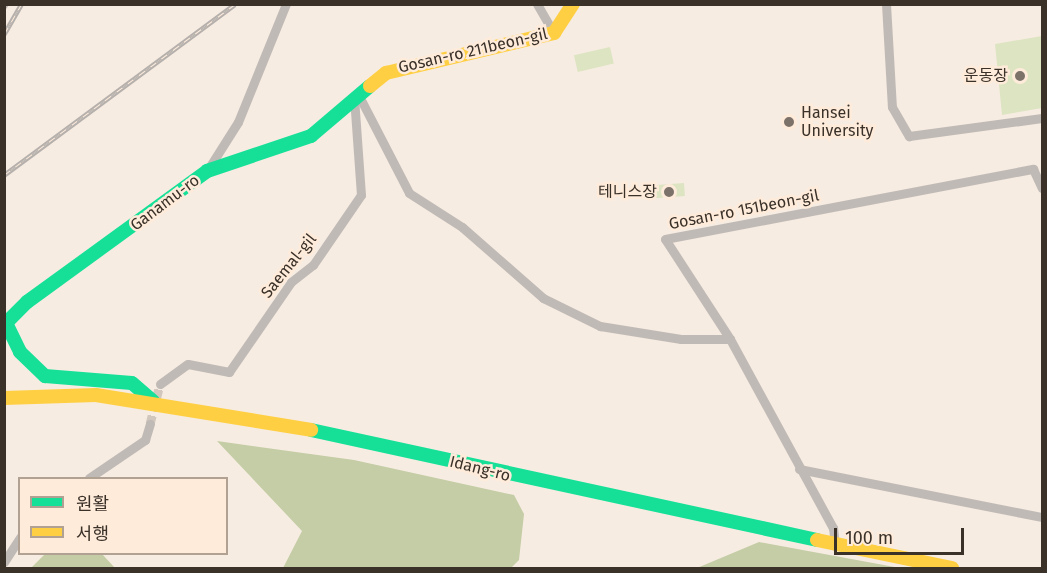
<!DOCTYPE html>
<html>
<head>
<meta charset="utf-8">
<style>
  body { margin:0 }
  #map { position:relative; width:1047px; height:573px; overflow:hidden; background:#f7ece2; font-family:"Fira Sans","Noto Sans KR",sans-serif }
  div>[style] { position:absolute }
  .green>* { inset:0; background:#dde4c2; transform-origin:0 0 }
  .forest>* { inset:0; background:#c4cda5 }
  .street-tunnel>* { height:9px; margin-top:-4.5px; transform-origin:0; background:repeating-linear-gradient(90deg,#d1c7bd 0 9px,transparent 0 13.5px) }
  .street>* { height:9px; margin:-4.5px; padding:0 4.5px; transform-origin:4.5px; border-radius:4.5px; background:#c0bab6 }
  .fast>* { height:14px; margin:-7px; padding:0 7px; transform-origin:7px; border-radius:7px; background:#16e098 }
  .slow>* { height:14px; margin:-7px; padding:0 7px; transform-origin:7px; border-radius:7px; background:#ffcf43 }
  .rail>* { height:4.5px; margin-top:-2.25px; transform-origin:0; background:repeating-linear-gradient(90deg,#ffebda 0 7px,#b6b0ac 0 14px); box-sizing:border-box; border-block:2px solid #b6b0ac }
  .dots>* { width:16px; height:16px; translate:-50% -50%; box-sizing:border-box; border:3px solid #ffebda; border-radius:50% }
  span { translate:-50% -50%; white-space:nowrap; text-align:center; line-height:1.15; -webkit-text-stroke:5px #ffebda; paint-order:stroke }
  .street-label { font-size:16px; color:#3a3129 }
  .poi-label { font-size:16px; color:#3a3129 }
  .right { translate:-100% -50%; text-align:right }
  .left { translate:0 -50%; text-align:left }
  .frame { position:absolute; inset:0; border:6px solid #3a3129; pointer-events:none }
  .legend { position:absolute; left:18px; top:477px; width:210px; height:78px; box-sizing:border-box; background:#ffebda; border:2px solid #b0a193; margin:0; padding:8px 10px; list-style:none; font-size:18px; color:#3a3129 }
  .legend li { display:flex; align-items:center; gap:12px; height:30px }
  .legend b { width:30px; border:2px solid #b0a193 }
  .scale { position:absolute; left:834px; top:528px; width:130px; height:27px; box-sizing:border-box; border:3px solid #3a3129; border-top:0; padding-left:8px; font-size:18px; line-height:21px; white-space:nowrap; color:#3a3129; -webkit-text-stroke:4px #ffebda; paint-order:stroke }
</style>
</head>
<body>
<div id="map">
  <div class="green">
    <div style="clip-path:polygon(1042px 36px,1042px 108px,1002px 115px,995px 44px)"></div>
    <div style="left:610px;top:47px;width:17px;height:37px;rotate:77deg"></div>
    <div style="left:684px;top:183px;width:13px;height:31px;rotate:86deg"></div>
  </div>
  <div class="forest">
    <div style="clip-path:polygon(217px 441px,354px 460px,514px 495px,524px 514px,519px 560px,511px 568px,283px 568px,302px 531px)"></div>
    <div style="clip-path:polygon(759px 542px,900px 568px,697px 568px)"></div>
    <div style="clip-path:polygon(45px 554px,102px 554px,115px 568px,31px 568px)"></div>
  </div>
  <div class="street-tunnel">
    <div style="left:150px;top:424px;width:41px;rotate:-76deg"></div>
  </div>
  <div class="street">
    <div style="left:537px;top:4px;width:34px;rotate:60deg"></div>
    <div style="left:886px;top:4px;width:103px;rotate:86.7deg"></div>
    <div style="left:892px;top:107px;width:34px;rotate:60deg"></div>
    <div style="left:909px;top:136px;width:134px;rotate:-7.7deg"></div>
    <div style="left:358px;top:94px;width:111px;rotate:62.7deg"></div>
    <div style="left:409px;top:193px;width:63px;rotate:32.7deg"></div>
    <div style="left:462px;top:227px;width:108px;rotate:41.2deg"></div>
    <div style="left:543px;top:298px;width:64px;rotate:26.2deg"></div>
    <div style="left:600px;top:326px;width:82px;rotate:9.1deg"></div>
    <div style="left:681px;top:339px;width:49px"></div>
    <div style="left:207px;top:171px;width:58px;rotate:-57.7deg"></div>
    <div style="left:238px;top:122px;width:127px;rotate:-67.9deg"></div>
    <div style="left:160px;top:384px;width:34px;rotate:-36deg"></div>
    <div style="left:188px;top:364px;width:42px;rotate:11deg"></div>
    <div style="left:229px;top:372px;width:109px;rotate:-55.4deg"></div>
    <div style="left:291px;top:282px;width:28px;rotate:-38deg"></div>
    <div style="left:313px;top:265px;width:85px;rotate:-55.6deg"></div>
    <div style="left:361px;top:195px;width:97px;rotate:-94.1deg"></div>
    <div style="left:799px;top:469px;width:248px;rotate:11.2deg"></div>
    <div style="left:89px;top:478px;width:68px;rotate:-34.2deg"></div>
    <div style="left:145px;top:440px;width:17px;rotate:-73deg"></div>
    <div style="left:835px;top:546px;width:18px;rotate:-96deg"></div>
    <div style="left:833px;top:528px;width:215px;rotate:-118.6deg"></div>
    <div style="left:730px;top:339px;width:119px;rotate:-123deg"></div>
    <div style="left:665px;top:239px;width:375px;rotate:-10.8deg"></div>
    <div style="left:1033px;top:169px;width:21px;rotate:65deg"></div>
    <div style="left:4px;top:562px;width:30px;rotate:-57deg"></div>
  </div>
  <div class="fast">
    <div style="left:6px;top:323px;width:32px;rotate:64deg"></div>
    <div style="left:20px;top:352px;width:35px;rotate:44deg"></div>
    <div style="left:45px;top:376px;width:87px;rotate:4.6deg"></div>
    <div style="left:132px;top:383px;width:28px;rotate:41deg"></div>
    <div style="left:4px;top:325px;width:33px;rotate:-45deg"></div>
    <div style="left:27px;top:302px;width:223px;rotate:-36deg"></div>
    <div style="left:207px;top:171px;width:110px;rotate:-18.6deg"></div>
    <div style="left:311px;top:136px;width:77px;rotate:-40.3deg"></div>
    <div style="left:311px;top:430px;width:518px;rotate:12.26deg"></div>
  </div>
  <div class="slow">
    <div style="left:370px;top:86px;width:21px;rotate:-39deg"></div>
    <div style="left:386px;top:73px;width:173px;rotate:-13.4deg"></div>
    <div style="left:554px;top:33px;width:35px;rotate:-57deg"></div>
    <div style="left:4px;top:398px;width:92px;rotate:-1.9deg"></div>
    <div style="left:96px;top:395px;width:218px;rotate:9.2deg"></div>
    <div style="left:817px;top:540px;width:138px;rotate:11.7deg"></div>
  </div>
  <div class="rail">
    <div style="left:4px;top:7px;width:4px;rotate:-56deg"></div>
    <div style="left:4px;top:34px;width:34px;rotate:-60deg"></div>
    <div style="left:4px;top:175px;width:287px;rotate:-36.5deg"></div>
  </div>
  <div class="dots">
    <div style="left:1020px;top:76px;background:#7c726a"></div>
    <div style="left:789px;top:122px;background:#7c726a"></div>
    <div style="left:669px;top:192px;background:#7c726a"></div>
  </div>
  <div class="street-label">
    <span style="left:473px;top:51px;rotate:-13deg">Gosan-ro 211beon-gil</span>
    <span style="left:165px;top:203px;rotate:-37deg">Ganamu-ro</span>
    <span style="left:744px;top:210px;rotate:-11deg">Gosan-ro 151beon-gil</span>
    <span style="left:289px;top:266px;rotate:-51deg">Saemal-gil</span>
    <span style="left:480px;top:469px;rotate:14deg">Idang-ro</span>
  </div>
  <div class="poi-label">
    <span class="right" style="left:1008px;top:76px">운동장</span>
    <span class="left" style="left:801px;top:122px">Hansei<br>University</span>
    <span class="right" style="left:657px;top:192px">테니스장</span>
  </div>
  <div class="frame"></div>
  <ul class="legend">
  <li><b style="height:8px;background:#16e098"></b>원활</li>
  <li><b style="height:8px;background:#ffcf43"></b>서행</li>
  </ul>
  <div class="scale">100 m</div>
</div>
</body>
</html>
